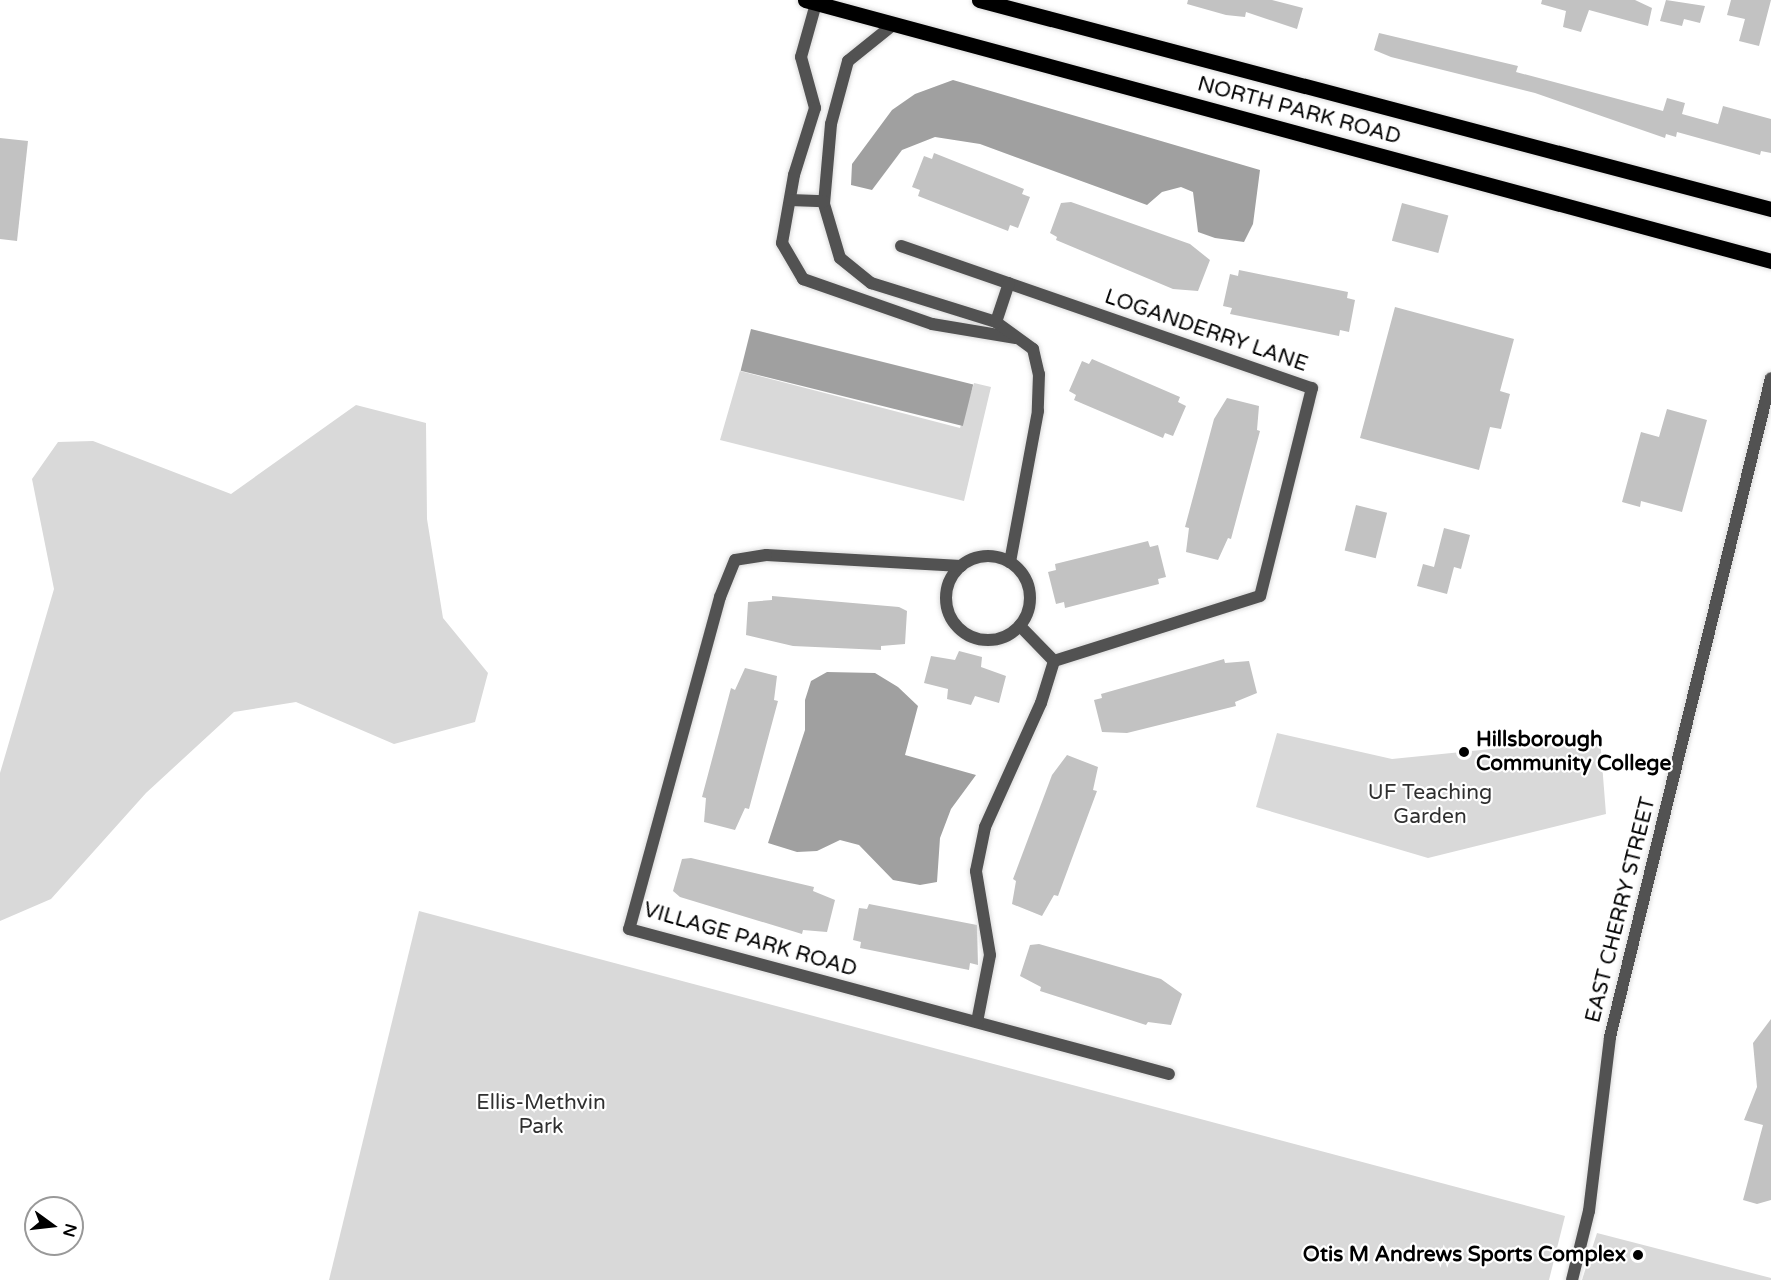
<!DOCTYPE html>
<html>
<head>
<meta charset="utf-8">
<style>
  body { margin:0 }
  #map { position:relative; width:1771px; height:1280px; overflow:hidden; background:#fff; font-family:"Varela Round",sans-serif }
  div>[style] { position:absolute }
  .green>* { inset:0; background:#d9d9d9 }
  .water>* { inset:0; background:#a0a0a0; transform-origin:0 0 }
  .building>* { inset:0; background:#c2c2c2; transform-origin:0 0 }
  .roads { filter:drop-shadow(0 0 2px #dbdbdb) drop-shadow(0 0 2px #dbdbdb) }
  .minor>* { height:12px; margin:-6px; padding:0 6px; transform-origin:6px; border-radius:6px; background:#525252 }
  .minor>.ring { margin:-6px; padding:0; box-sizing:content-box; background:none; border:12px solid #525252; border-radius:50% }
  .tertiary>* { height:12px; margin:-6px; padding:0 6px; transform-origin:6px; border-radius:6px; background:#525252 }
  .primary>* { height:15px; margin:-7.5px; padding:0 7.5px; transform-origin:7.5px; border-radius:7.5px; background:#000 }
  .dots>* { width:16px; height:16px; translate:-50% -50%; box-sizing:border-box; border:3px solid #fff; border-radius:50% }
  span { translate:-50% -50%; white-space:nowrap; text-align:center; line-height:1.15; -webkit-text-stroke:4.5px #fff; paint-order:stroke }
  .street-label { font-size:21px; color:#000 }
  .poi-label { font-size:21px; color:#000; font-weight:700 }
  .left { translate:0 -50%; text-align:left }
  .right { translate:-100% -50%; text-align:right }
  .park-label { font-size:21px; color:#303030 }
  .north { position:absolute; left:24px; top:1196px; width:60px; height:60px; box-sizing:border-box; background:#fff; border:2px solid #999; border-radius:50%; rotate:105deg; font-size:16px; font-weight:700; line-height:24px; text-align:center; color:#000 }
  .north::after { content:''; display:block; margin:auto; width:21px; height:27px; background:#000; clip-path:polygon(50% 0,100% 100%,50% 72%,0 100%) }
</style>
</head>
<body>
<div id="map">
  <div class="green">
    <div style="clip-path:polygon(740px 371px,960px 428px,974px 383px,991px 387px,964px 501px,720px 440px)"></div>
    <div style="clip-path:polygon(356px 405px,426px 423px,427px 519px,443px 618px,488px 673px,475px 722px,394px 744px,296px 702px,234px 712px,146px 793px,51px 899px,0 921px,0 773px,54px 589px,32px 479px,58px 442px,93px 441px,231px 494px)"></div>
    <div style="clip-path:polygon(1277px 733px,1392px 759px,1600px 738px,1606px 814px,1428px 858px,1256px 807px)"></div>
    <div style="clip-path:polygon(419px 911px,1565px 1216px,1549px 1280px,329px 1280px)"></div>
    <div style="clip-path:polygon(1597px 1233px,1771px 1278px,1771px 1280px,1582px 1280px)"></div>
  </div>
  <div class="water">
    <div style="clip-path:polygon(953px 80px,1260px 170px,1253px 224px,1244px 242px,1215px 238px,1198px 232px,1193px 192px,1181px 187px,1162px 192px,1147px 205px,980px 144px,935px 137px,902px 150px,872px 190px,851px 185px,852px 164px,892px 110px,915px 94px)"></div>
    <div style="left:751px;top:329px;width:229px;height:43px;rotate:14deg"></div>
    <div style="clip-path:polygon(827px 672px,875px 673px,898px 687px,918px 706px,905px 755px,976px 775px,951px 809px,940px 838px,937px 882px,920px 885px,893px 880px,859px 845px,840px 840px,817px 851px,797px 852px,768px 843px,805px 730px,805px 700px,811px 681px)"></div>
  </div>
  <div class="building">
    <div style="clip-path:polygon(1188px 0,1272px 0,1303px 8px,1297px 29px,1246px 12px,1245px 17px,1226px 15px,1187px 4px)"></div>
    <div style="clip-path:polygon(1542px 0,1635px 0,1652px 8px,1648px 26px,1589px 10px,1581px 32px,1563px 27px,1566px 11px,1541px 4px)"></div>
    <div style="clip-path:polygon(1666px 0,1705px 6px,1700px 23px,1684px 19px,1682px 26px,1660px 21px)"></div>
    <div style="clip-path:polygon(1731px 0,1771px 0,1759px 46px,1739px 41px,1745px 19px,1727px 15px)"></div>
    <div style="clip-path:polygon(1379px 33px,1518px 66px,1516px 72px,1663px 111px,1667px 98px,1685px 103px,1682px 114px,1718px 124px,1723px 106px,1771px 119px,1771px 153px,1761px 151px,1760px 155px,1677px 132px,1676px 137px,1666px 134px,1665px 138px,1535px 93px,1391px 57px,1374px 50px)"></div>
    <div style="clip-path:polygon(0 138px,28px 141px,17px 241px,0 239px)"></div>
    <div style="clip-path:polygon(934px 153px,1024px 189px,1022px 194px,1030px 197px,1018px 228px,1010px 225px,1008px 231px,918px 196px,920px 190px,912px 187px,924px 156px,932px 159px)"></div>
    <div style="clip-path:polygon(1071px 202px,1190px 244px,1210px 260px,1198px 291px,1173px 289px,1056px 240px,1057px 237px,1050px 233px,1061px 203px)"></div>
    <div style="left:1402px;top:203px;width:48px;height:39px;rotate:15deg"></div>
    <div style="clip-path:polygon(1239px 270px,1348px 292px,1347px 298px,1355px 300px,1349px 332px,1340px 330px,1339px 336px,1230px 314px,1232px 308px,1223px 306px,1230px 274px,1238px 276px)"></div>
    <div style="clip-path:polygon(1395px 307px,1514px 339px,1500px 391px,1510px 394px,1501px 429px,1490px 427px,1479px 470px,1360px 438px)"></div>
    <div style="clip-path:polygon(1092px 359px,1180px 397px,1178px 402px,1186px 406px,1173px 436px,1165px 433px,1163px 438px,1074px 400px,1076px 395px,1069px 391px,1082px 361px,1089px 364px)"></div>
    <div style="clip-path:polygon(1227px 398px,1259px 406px,1257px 430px,1260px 431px,1231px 539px,1228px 538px,1218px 560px,1186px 552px,1189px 528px,1185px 527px,1214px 419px)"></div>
    <div style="clip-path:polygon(1667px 409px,1707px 420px,1682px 512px,1641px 501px,1640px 507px,1622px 502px,1641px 432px,1659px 437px)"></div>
    <div style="left:1356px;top:505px;width:32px;height:47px;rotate:14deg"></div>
    <div style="clip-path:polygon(1444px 528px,1470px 535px,1461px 569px,1454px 567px,1447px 594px,1417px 586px,1423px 564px,1434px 567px)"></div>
    <div style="clip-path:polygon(1148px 541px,1150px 547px,1158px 545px,1166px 577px,1158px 579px,1159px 584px,1065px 608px,1064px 602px,1056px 604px,1048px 572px,1056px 570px,1055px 564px)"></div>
    <div style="clip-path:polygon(772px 596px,899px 607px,907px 611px,905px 644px,881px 646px,881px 650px,793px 646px,746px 635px,748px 602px,772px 600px)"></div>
    <div style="clip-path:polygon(959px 651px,982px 657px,981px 667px,1006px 676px,999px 703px,975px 696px,971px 705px,947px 699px,948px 689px,924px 683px,931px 656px,955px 660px)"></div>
    <div style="clip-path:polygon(1224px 659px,1225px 663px,1249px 661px,1257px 693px,1235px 702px,1236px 706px,1127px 733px,1102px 732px,1094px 700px,1102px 698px,1101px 694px)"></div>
    <div style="clip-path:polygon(745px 668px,777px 676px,774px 700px,778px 701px,749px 809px,745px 808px,735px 830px,704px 822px,706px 798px,702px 797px,731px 688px,735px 690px)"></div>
    <div style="clip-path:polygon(1067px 755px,1098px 767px,1093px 790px,1097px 791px,1058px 896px,1054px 895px,1042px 916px,1012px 904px,1016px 881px,1013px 879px,1052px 775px)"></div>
    <div style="clip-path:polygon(691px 858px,814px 887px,813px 891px,835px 900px,827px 932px,803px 930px,802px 934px,680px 897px,673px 891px,682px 859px)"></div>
    <div style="clip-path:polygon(869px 904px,977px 925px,978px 965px,970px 963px,969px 970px,860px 948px,861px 942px,853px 940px,859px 908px,867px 909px)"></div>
    <div style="clip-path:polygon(1039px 944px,1161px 979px,1182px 994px,1171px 1025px,1148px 1022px,1146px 1025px,1040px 991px,1041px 987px,1020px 976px,1030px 945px)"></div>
    <div style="clip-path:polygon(1771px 1019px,1771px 1200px,1757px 1204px,1743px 1200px,1763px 1125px,1744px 1120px,1757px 1087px,1753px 1043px)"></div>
  </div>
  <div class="roads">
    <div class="minor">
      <div style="left:817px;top:0;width:59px;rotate:105.7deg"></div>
      <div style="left:801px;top:57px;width:53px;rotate:74.6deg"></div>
      <div style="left:815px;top:108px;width:70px;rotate:107.4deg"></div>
      <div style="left:794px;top:175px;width:69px;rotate:100deg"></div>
      <div style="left:782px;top:243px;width:42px;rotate:59.7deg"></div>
      <div style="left:803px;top:279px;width:137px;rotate:19.2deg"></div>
      <div style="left:932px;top:324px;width:85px;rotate:9.5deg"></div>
      <div style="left:894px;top:24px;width:59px;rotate:141.2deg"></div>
      <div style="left:848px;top:61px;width:65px;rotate:105.1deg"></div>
      <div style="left:831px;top:124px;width:80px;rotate:95deg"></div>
      <div style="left:824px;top:204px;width:56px;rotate:73.5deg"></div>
      <div style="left:840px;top:258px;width:40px;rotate:39deg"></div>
      <div style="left:871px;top:283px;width:131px;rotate:17.3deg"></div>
      <div style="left:996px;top:322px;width:46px;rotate:36.1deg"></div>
      <div style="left:1033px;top:349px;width:26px;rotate:77deg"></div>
      <div style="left:1039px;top:374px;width:37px;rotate:92deg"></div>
      <div style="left:1038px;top:411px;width:154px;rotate:100.5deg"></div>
      <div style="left:790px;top:200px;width:34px;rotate:2deg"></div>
      <div style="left:901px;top:246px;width:435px;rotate:19.1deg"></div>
      <div style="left:1312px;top:388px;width:214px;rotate:104deg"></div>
      <div style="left:1260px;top:596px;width:216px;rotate:162.5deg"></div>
      <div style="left:1054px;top:661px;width:49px;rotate:-134.2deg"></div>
      <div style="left:996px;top:322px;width:41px;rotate:-71.6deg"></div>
      <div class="ring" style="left:946px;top:556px;width:72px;height:72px"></div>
      <div style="left:961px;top:566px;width:195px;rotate:-176.8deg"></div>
      <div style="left:766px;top:555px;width:31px;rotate:171deg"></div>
      <div style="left:735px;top:560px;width:40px;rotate:112deg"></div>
      <div style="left:720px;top:597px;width:344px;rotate:105.3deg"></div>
      <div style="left:629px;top:929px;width:559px;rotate:15.03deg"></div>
      <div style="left:977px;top:1022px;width:68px;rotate:-79deg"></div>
      <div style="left:990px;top:955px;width:85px;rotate:-99.5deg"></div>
      <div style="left:976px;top:871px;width:45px;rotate:-78.4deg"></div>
      <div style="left:985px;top:827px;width:136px;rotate:-65.7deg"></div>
      <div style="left:1041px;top:703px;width:44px;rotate:-72.8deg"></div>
    </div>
    <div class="tertiary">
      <div style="left:1572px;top:1280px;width:71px;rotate:-76.2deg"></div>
      <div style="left:1589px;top:1211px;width:175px;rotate:-83.1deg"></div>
      <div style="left:1610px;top:1037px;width:678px;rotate:-76.27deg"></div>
    </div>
    <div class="primary">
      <div style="left:805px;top:0;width:1001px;rotate:15.12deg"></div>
      <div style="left:979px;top:0;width:819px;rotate:14.78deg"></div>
    </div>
  </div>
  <div class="dots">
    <div style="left:1464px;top:752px;background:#000"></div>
    <div style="left:1638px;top:1255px;background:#000"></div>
  </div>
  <div class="street-label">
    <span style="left:1299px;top:111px;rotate:15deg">NORTH PARK ROAD</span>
    <span style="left:1206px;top:331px;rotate:19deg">LOGANDERRY LANE</span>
    <span style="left:1621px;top:910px;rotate:-76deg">EAST CHERRY STREET</span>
    <span style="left:750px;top:940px;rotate:16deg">VILLAGE PARK ROAD</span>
  </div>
  <div class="poi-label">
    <span class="left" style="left:1476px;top:752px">Hillsborough<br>Community College</span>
    <span class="right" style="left:1626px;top:1255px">Otis M Andrews Sports Complex</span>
  </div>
  <div class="park-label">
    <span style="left:1430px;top:805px">UF Teaching<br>Garden</span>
    <span style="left:541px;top:1115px">Ellis-Methvin<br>Park</span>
  </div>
  <div class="north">N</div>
</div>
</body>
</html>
